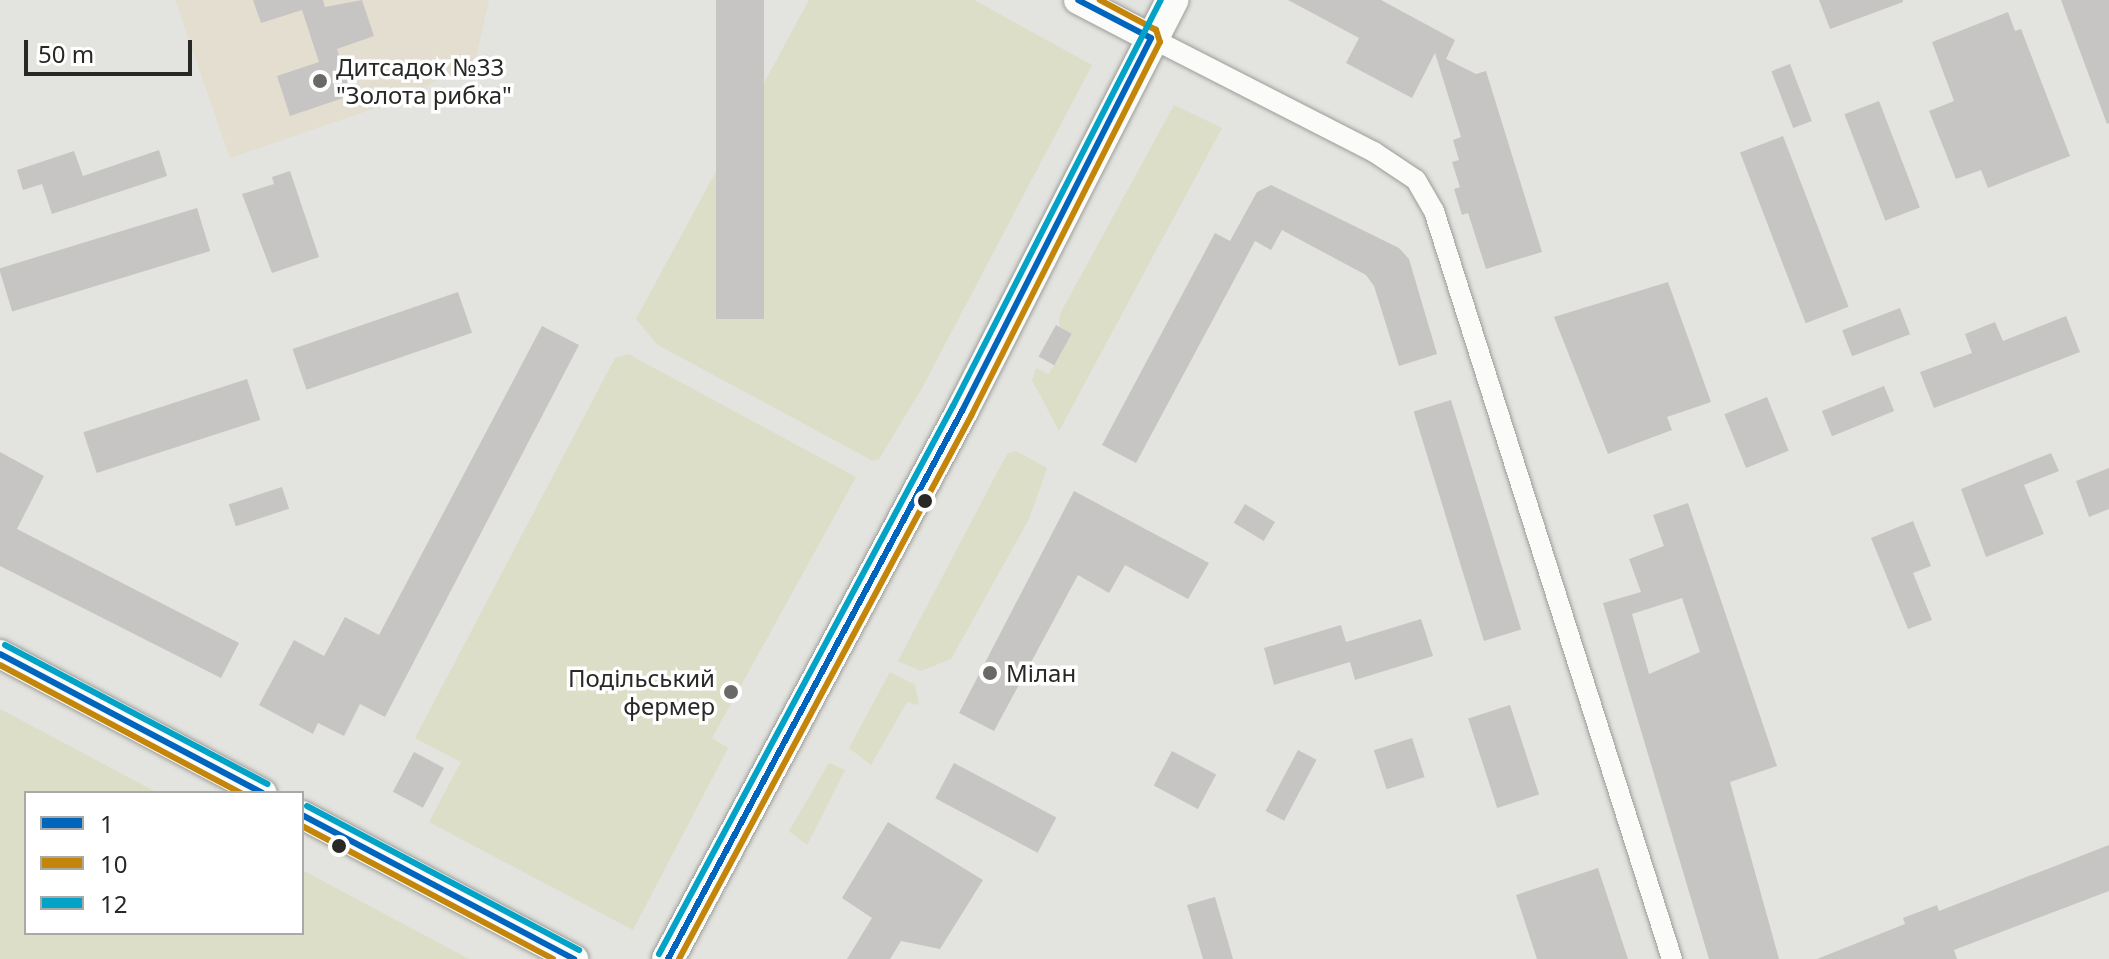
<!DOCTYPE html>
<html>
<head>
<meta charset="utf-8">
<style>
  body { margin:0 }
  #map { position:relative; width:2109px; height:959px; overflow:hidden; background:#e3e3df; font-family:"Noto Sans",sans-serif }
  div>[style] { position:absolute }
  .education>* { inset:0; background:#e3ded0 }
  .green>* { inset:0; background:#dcdec7 }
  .building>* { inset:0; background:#c6c5c4; transform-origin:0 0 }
  .roads { filter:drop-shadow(0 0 2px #9c9c99) drop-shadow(0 0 2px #9c9c99) }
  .street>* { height:20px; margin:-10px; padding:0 10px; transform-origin:10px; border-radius:10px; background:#fbfbfa }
  .secondary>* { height:28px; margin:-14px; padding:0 14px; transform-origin:14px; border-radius:14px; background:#fbfbfa }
  .primary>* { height:32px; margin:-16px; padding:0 16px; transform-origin:16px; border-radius:16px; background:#fbfbfa }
  .bus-1>* { height:6px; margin:-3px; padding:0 3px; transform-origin:3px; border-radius:3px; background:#0065bd }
  .bus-2>* { height:6px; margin:-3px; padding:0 3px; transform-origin:3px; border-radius:3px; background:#c3860a }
  .bus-3>* { height:6px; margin:-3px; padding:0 3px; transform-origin:3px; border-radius:3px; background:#02a3c6 }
  .dots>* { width:22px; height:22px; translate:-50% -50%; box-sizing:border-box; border:4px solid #fff; border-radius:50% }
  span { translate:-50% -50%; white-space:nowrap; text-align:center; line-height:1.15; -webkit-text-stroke:7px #fff; paint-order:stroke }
  .poi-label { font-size:24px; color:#282826 }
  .left { translate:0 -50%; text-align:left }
  .right { translate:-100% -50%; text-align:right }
  .legend { position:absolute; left:24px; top:791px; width:280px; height:144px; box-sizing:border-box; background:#fff; border:2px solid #a9a9a8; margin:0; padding:10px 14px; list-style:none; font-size:24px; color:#282826 }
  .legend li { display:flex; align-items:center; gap:16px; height:40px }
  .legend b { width:40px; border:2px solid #a9a9a8 }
  .scale { position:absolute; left:24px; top:40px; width:168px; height:36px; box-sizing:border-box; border:4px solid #282826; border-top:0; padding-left:10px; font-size:24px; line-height:28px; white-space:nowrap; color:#282826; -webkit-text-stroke:6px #fff; paint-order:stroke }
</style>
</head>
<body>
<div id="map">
  <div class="education">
    <div style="clip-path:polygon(175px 0,489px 0,475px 62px,399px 100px,230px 158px)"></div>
  </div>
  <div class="green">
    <div style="clip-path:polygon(809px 0,974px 0,1092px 65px,922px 388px,879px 459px,873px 461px,658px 345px,636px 319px)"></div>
    <div style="clip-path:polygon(1174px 105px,1222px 128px,1059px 431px,1032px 380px,1036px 368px,1049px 374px,1072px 334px,1059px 326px,1060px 314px)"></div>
    <div style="clip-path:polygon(628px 354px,856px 477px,712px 738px,728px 748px,633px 930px,429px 822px,461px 762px,415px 738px,615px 358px)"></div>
    <div style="clip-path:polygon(1016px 451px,1047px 468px,1029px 519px,951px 659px,921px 671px,898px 661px,1007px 454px)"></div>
    <div style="clip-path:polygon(890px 672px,915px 685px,919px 705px,907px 702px,871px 765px,849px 748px)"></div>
    <div style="clip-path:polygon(0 709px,158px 793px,26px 793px,26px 933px,302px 933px,302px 870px,469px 959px,0 959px)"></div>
    <div style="clip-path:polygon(829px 763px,845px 770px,807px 845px,789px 831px)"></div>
  </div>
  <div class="building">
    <div style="clip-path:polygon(253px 0,323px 0,325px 7px,362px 0,374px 36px,337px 49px,352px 95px,290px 116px,277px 76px,319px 62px,302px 10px,261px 23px)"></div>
    <div style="left:716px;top:0;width:48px;height:319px"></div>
    <div style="clip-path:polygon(1288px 0,1381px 0,1455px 40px,1446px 59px,1476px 74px,1486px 71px,1542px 252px,1486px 269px,1468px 213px,1462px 215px,1454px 189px,1460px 187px,1452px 162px,1459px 160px,1453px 140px,1461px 137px,1435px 53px,1412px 98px,1346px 63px,1359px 38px)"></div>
    <div style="clip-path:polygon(1819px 0,1903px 0,1903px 2px,1830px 29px)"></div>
    <div style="clip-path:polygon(2061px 0,2109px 0,2109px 123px,2107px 124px)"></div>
    <div style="clip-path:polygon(2008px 12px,2015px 31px,2021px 29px,2070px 156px,1988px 188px,1981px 170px,1956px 179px,1929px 111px,1954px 101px,1932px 42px)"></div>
    <div style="left:1790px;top:64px;width:61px;height:20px;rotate:69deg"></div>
    <div style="left:1879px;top:101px;width:114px;height:37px;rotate:69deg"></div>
    <div style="left:1783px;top:136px;width:183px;height:46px;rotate:69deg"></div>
    <div style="clip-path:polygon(159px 150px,167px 176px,52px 214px,42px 184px,23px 190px,17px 170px,74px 151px,83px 176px)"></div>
    <div style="clip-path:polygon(290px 171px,319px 257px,272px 273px,242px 194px,274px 184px,272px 177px)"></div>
    <div style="clip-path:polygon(1271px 185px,1399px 248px,1409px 259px,1437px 354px,1399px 366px,1374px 286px,1366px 275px,1282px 230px,1271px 250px,1255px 241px,1136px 463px,1102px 445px,1215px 233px,1230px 241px,1257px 192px)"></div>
    <div style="left:197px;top:208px;width:45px;height:207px;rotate:73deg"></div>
    <div style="clip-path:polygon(1668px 282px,1711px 402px,1667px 417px,1672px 430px,1608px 454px,1554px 317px)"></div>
    <div style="left:458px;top:292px;width:43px;height:175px;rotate:71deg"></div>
    <div style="left:1900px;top:308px;width:28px;height:62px;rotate:69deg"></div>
    <div style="clip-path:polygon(2066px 316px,2080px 352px,1934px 408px,1920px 372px,1972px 353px,1965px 334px,1995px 322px,2003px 341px)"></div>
    <div style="left:1056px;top:325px;width:18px;height:36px;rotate:29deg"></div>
    <div style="clip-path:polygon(542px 326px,579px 345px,385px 717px,360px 704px,344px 736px,318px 723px,313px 734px,259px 705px,294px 640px,324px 656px,345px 617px,379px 635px)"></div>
    <div style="left:247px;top:379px;width:43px;height:172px;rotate:72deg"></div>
    <div style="left:1884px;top:386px;width:27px;height:67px;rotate:68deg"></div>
    <div style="left:1767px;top:397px;width:58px;height:46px;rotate:68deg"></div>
    <div style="left:1451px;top:400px;width:240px;height:39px;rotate:73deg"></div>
    <div style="clip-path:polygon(0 452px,44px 476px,17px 529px,239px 643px,221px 678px,0 566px)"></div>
    <div style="clip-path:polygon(2051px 453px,2059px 471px,2024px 485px,2044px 534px,1986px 557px,1961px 489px)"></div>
    <div style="clip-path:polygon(2109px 468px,2109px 509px,2089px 517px,2076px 481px)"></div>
    <div style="left:282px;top:487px;width:23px;height:56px;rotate:72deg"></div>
    <div style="clip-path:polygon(1074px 491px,1209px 563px,1188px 599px,1125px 565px,1109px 593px,1078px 575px,994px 731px,959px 713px)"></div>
    <div style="clip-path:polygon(evenodd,1688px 503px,1777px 766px,1730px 782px,1779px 959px,1709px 959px,1603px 603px,1641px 592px,1629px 559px,1664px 546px,1653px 515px,1688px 503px,1682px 598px,1700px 652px,1649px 674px,1632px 614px,1682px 598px)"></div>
    <div style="left:1245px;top:504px;width:35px;height:22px;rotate:31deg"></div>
    <div style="clip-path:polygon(1913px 521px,1931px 566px,1913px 573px,1932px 620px,1908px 629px,1871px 538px)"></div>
    <div style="clip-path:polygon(1421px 619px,1433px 656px,1355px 680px,1350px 662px,1274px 685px,1264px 648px,1341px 625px,1346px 642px)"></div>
    <div style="left:1510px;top:705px;width:94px;height:44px;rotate:72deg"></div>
    <div style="left:1412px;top:738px;width:41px;height:40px;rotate:72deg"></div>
    <div style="left:1298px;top:750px;width:21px;height:69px;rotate:28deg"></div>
    <div style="left:1172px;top:751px;width:50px;height:39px;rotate:28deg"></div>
    <div style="left:414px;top:752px;width:34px;height:45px;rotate:28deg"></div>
    <div style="left:954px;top:763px;width:116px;height:40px;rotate:28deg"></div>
    <div style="clip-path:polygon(888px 822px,983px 880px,940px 949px,901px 941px,890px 959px,847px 959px,872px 918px,842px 898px)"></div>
    <div style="clip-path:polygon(2109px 845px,2109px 891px,1954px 950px,1957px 959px,1817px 959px,1905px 924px,1903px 918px,1937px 905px,1939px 911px)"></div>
    <div style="clip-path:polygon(1598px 868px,1628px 959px,1537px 959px,1516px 895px)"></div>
    <div style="clip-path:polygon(1215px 897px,1233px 959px,1203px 959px,1187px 905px)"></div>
  </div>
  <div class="roads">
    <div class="street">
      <div style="left:1151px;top:38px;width:250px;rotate:27.1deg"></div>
      <div style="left:1374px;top:152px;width:50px;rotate:33.7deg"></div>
      <div style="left:1416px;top:180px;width:36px;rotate:60deg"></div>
      <div style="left:1434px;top:211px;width:785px;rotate:72.35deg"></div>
    </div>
    <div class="secondary">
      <div style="left:1078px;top:0;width:82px;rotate:27.5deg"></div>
      <div style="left:0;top:654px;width:297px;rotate:27.9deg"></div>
      <div style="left:302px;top:815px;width:308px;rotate:27.9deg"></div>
    </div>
    <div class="primary">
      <div style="left:668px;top:959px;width:622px;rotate:-61.79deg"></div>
      <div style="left:962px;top:411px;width:462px;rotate:-62.9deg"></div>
    </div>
  </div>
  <div class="bus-1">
    <div style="left:0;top:654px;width:297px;rotate:27.9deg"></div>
    <div style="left:302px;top:815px;width:308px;rotate:27.9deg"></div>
    <div style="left:668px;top:959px;width:622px;rotate:-61.79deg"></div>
    <div style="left:962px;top:411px;width:418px;rotate:-63.1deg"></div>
    <div style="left:1151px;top:38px;width:82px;rotate:-152.5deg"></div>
  </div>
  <div class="bus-2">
    <div style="left:0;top:665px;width:273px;rotate:28deg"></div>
    <div style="left:302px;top:826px;width:284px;rotate:27.9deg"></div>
    <div style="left:679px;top:959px;width:617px;rotate:-61.73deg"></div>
    <div style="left:971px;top:416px;width:419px;rotate:-63.2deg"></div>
    <div style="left:1160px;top:42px;width:13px;rotate:-108deg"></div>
    <div style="left:1156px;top:30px;width:64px;rotate:-151.8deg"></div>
  </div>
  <div class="bus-3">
    <div style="left:5px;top:645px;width:297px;rotate:27.9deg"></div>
    <div style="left:307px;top:806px;width:308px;rotate:27.9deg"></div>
    <div style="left:659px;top:954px;width:622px;rotate:-61.79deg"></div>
    <div style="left:953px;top:406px;width:456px;rotate:-62.9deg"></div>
  </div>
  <div class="dots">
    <div style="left:320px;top:81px;background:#696967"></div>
    <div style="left:925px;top:501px;background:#282826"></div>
    <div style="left:990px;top:673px;background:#696967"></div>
    <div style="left:731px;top:692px;background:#696967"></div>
    <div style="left:339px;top:846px;background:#282826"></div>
  </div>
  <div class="poi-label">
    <span class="left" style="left:336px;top:81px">Дитсадок №33<br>"Золота рибка"</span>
    <span class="left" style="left:1006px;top:673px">Мілан</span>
    <span class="right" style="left:715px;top:692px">Подільський<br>фермер</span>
  </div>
  <ul class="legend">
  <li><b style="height:10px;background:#0065bd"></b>1</li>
  <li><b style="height:10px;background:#c3860a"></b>10</li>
  <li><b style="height:10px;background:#02a3c6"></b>12</li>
  </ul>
  <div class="scale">50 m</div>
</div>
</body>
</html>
